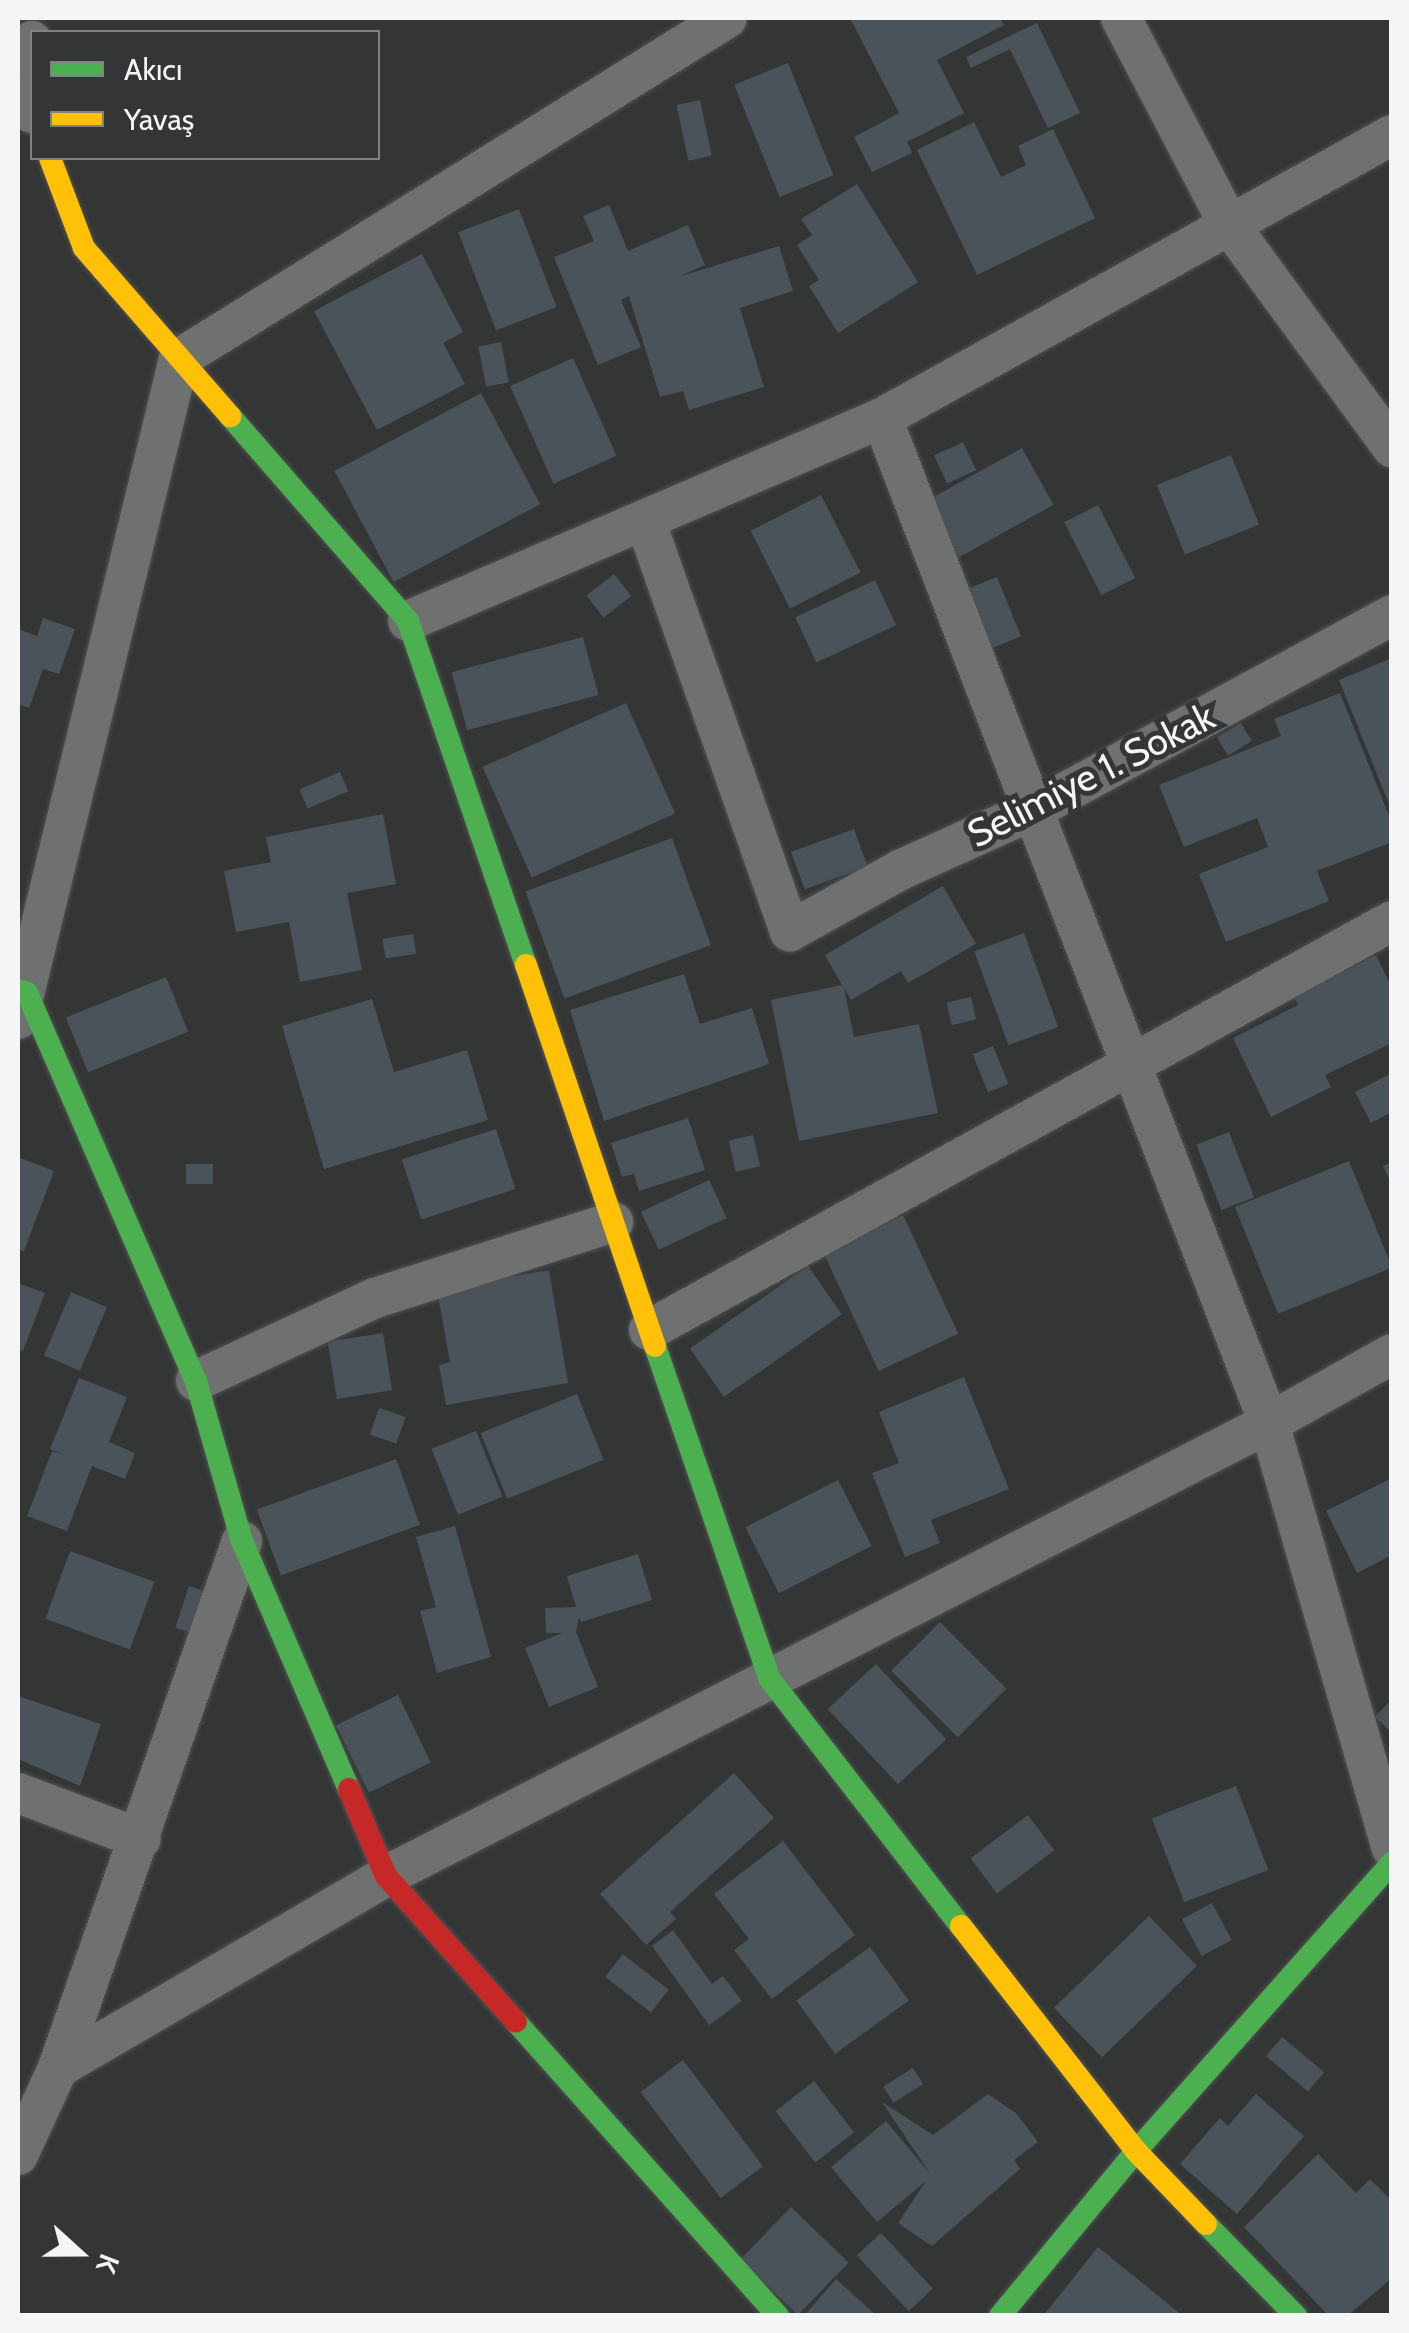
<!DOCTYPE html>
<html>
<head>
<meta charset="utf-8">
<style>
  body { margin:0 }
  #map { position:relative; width:1409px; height:2333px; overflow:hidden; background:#343535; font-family:Cabin,sans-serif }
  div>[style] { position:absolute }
  .building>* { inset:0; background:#4b535a; transform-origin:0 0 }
  .roads { filter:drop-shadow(0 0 2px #505051) drop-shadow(0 0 2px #505051) }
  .street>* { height:40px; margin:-20px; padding:0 20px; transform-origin:20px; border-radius:20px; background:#6f7070 }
  .fast>* { height:22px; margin:-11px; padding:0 11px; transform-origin:11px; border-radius:11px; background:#4caf50 }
  .slow>* { height:22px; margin:-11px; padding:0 11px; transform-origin:11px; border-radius:11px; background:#ffc107 }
  .jam>* { height:22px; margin:-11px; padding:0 11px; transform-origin:11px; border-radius:11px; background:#c62828 }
  span { translate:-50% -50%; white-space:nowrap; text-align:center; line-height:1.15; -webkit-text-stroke:10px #333536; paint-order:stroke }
  .street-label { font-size:38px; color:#f3f5f6 }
  .frame { position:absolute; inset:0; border:20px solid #f3f5f6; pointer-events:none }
  .legend { position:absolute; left:30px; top:30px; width:350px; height:130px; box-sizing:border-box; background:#333536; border:2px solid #808283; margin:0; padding:12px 18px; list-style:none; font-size:30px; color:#f3f5f6 }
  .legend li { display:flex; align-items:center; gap:20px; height:50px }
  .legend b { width:50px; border:2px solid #808283 }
  .north { position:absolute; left:30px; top:2203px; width:100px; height:100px; -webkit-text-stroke:8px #333536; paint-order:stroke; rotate:111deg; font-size:28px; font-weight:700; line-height:40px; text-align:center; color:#f3f5f6 }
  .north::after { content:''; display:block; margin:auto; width:35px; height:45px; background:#f3f5f6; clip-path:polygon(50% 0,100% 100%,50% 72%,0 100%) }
</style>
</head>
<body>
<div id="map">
  <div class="building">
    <div style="clip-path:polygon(850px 18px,1000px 18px,1004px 25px,937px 60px,964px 113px,907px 142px,912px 153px,872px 172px,854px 137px,899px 113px)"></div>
    <div style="clip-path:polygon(1037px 23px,1080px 113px,1048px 128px,1010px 49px,971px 68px,966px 57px)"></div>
    <div style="left:788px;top:63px;width:121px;height:58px;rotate:68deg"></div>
    <div style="left:700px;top:100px;width:57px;height:24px;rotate:78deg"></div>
    <div style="clip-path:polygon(974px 122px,1001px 177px,1026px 165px,1018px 146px,1053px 129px,1095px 218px,977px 275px,917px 150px)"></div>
    <div style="clip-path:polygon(857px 184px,918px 282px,838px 333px,809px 286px,819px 280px,797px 245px,812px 235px,801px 219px)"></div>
    <div style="clip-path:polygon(609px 205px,628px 251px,688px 225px,705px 265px,678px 277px,779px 246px,793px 291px,740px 308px,764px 387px,689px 410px,683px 391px,660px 397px,629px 296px,621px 300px,641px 347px,598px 365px,554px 257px,594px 241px,583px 216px)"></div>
    <div style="left:519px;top:209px;width:105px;height:65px;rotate:69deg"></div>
    <div style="clip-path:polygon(422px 254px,463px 332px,443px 343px,465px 384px,377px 430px,314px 311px)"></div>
    <div style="left:501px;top:342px;width:41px;height:23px;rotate:79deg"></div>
    <div style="left:573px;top:358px;width:107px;height:69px;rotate:66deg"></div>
    <div style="left:481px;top:393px;width:126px;height:166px;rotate:62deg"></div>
    <div style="left:963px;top:442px;width:31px;height:32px;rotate:65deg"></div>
    <div style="left:1022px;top:448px;width:65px;height:111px;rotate:61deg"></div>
    <div style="left:1231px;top:455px;width:75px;height:80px;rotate:68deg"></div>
    <div style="left:821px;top:495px;width:87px;height:79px;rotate:63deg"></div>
    <div style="left:1098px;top:505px;width:82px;height:38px;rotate:63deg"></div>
    <div style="left:614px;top:574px;width:28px;height:35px;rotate:52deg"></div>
    <div style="left:997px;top:577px;width:64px;height:39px;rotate:68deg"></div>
    <div style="left:875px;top:580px;width:50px;height:88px;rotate:65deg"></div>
    <div style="clip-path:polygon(43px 618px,75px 629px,59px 674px,43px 669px,29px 708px,18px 704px,18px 629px,37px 636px)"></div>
    <div style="left:583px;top:637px;width:60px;height:136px;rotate:75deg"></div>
    <div style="clip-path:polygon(1392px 658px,1392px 809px,1391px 809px,1339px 680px)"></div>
    <div style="clip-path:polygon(1340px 693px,1392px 823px,1392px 842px,1317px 871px,1329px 901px,1226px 942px,1199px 874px,1268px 847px,1257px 818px,1184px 847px,1159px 785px,1281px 736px,1274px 719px)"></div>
    <div style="left:626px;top:703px;width:121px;height:157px;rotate:66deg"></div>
    <div style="left:1241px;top:723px;width:21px;height:28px;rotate:59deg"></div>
    <div style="left:340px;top:772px;width:21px;height:44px;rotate:67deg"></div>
    <div style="clip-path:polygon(383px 814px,396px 884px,347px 893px,362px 970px,300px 982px,289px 922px,236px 932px,224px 871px,271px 862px,266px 837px)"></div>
    <div style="left:854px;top:829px;width:40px;height:67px;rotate:70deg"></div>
    <div style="left:672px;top:838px;width:114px;height:156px;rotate:70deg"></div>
    <div style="clip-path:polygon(943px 886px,976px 944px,908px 983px,901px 971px,851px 1000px,844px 988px,854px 1037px,919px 1024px,938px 1113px,799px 1141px,771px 1000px,842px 985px,825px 955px)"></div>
    <div style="left:1024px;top:933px;width:100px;height:53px;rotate:70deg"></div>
    <div style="left:413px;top:934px;width:20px;height:31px;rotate:81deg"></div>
    <div style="clip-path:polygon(1376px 955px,1392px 988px,1392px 1043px,1325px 1075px,1331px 1087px,1271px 1117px,1233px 1038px,1298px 1005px,1294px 996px)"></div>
    <div style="clip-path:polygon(684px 974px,700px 1024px,752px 1008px,769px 1064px,604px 1121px,570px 1010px)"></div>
    <div style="left:166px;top:977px;width:59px;height:108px;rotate:68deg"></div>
    <div style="left:971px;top:997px;width:23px;height:25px;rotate:77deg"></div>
    <div style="clip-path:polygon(372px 999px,394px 1072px,467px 1050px,488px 1120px,324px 1169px,282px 1026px)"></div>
    <div style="left:993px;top:1046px;width:41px;height:22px;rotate:68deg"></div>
    <div style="clip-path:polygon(1392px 1073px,1392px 1112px,1371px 1123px,1355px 1092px)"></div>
    <div style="clip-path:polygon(688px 1118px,705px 1170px,639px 1191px,634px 1174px,622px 1177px,611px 1143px)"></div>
    <div style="left:496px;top:1129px;width:63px;height:99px;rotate:72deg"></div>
    <div style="left:1229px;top:1132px;width:70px;height:35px;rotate:69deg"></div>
    <div style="left:753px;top:1135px;width:32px;height:25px;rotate:77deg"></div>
    <div style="clip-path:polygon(18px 1157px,54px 1171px,24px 1251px,18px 1249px)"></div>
    <div style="left:1349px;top:1161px;width:115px;height:123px;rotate:68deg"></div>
    <div style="clip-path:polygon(1392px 1162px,1392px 1185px,1383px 1166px)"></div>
    <div style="left:213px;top:1164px;width:20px;height:27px;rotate:90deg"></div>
    <div style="left:709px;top:1180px;width:42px;height:75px;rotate:65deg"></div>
    <div style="left:903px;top:1215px;width:131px;height:88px;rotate:65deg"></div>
    <div style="left:808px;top:1266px;width:59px;height:144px;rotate:55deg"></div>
    <div style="clip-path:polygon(549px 1270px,568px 1383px,446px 1405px,439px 1365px,450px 1362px,437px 1290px)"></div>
    <div style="clip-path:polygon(18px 1283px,45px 1293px,23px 1351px,18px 1349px)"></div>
    <div style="left:71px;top:1292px;width:39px;height:69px;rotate:23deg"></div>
    <div style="left:383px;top:1333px;width:58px;height:56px;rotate:81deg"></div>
    <div style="clip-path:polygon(964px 1377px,1009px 1489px,931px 1520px,940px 1543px,905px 1557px,872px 1473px,899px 1463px,879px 1412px)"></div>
    <div style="clip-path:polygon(79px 1378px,127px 1397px,109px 1442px,135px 1453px,125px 1479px,92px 1466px,67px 1531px,27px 1516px,52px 1451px,65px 1455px,50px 1449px)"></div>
    <div style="left:577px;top:1394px;width:71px;height:104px;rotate:68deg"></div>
    <div style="left:379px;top:1408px;width:28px;height:28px;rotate:19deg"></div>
    <div style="left:476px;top:1431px;width:71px;height:48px;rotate:68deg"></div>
    <div style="left:396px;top:1459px;width:70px;height:148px;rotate:70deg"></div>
    <div style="clip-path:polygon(1392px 1478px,1392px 1555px,1357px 1573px,1326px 1511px)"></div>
    <div style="left:838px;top:1480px;width:74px;height:104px;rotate:63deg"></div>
    <div style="clip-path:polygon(455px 1526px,491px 1657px,437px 1673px,420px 1611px,436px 1607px,416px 1537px)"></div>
    <div style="left:70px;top:1551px;width:90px;height:72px;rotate:20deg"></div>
    <div style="clip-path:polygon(638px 1554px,652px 1600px,581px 1622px,579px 1617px,576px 1632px,598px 1687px,549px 1707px,525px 1648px,562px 1633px,546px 1633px,545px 1608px,576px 1607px,567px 1576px)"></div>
    <div style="left:189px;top:1586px;width:19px;height:44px;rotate:18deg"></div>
    <div style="left:940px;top:1622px;width:94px;height:69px;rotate:45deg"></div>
    <div style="left:876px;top:1664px;width:103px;height:66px;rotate:47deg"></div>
    <div style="left:398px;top:1695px;width:75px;height:69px;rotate:64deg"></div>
    <div style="clip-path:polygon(18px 1696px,101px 1724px,80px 1786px,18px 1759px)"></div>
    <div style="clip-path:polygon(1392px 1699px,1392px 1733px,1375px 1717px)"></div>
    <div style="clip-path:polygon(734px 1773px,774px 1818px,670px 1912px,676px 1919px,646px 1945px,600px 1894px)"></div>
    <div style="left:1236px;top:1786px;width:90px;height:90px;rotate:69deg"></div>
    <div style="left:1028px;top:1815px;width:44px;height:72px;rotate:53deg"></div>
    <div style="clip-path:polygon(783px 1841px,855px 1935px,772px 1999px,734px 1950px,749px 1939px,714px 1894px)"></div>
    <div style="left:1212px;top:1903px;width:42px;height:34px;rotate:62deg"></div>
    <div style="left:1149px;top:1916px;width:69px;height:132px;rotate:46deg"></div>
    <div style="clip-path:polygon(673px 1930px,712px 1984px,723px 1976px,742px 2001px,709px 2025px,652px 1946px)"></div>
    <div style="left:870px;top:1947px;width:66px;height:91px;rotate:54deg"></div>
    <div style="left:623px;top:1954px;width:58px;height:29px;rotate:38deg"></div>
    <div style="left:1282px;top:2037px;width:55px;height:25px;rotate:40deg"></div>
    <div style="left:683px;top:2060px;width:133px;height:53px;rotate:53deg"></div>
    <div style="left:913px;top:2068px;width:19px;height:35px;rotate:58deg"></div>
    <div style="left:814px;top:2081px;width:65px;height:49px;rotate:52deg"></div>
    <div style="clip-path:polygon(988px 2094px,1016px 2113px,1038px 2142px,1014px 2160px,1020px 2169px,932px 2246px,898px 2223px,926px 2181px,877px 2222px,831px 2167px,886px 2121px,931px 2175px,882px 2102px,933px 2135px)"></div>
    <div style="clip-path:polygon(1256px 2094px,1304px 2136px,1237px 2214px,1180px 2164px,1220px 2118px,1228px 2126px)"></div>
    <div style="clip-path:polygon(1318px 2154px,1356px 2193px,1370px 2179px,1392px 2201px,1392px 2278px,1347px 2316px,1329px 2316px,1244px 2227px)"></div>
    <div style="left:791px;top:2207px;width:80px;height:73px;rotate:44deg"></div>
    <div style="left:881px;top:2233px;width:76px;height:33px;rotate:47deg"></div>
    <div style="clip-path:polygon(1098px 2247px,1183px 2316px,1043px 2316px)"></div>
    <div style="clip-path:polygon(836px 2279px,877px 2316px,804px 2316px)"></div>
  </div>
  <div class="roads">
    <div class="street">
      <div style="left:1121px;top:18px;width:231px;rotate:62.4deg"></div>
      <div style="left:1228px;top:223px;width:278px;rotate:53.8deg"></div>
      <div style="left:32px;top:41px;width:55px;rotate:96.2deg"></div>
      <div style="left:26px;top:96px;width:18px;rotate:71deg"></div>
      <div style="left:882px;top:418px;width:1077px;rotate:68.94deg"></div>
      <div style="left:1269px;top:1423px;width:442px;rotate:73.9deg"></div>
      <div style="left:645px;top:520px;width:436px;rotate:70.6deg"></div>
      <div style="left:790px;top:931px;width:126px;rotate:-29deg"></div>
      <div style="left:900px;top:870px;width:146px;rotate:-24.3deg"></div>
      <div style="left:1033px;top:810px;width:409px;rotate:-28.5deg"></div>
      <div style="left:408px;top:621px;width:516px;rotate:-23.18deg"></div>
      <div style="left:882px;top:418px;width:583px;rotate:-29.03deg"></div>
      <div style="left:18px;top:1019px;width:679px;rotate:-76.29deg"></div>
      <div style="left:179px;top:359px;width:645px;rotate:-31.89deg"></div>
      <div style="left:649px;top:1330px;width:848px;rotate:-28.83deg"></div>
      <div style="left:196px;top:1381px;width:197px;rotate:-24.9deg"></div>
      <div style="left:375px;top:1298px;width:250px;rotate:-17.7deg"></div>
      <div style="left:18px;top:1793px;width:131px;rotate:20.5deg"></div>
      <div style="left:58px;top:2068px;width:380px;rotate:-30.3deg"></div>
      <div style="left:386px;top:1876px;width:992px;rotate:-27.16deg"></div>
      <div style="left:1269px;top:1423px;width:141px;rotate:-29.3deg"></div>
      <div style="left:18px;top:2155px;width:96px;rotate:-65.3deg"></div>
      <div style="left:58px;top:2068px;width:558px;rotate:-70.75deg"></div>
    </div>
    <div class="fast">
      <div style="left:230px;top:416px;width:271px;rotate:49deg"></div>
      <div style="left:408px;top:621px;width:364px;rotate:71.1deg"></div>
      <div style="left:18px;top:990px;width:9px;rotate:18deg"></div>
      <div style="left:27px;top:993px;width:423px;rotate:66.5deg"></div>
      <div style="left:196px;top:1381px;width:166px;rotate:74deg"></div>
      <div style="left:242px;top:1541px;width:270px;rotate:66.7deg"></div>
      <div style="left:655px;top:1346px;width:351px;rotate:71deg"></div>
      <div style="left:769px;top:1678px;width:314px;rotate:52.3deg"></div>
      <div style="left:516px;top:2022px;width:394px;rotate:48.3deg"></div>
      <div style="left:1206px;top:2224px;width:129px;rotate:45.6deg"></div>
      <div style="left:1000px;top:2316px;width:214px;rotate:-50.5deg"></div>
      <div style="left:1136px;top:2151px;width:385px;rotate:-48.4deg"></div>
    </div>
    <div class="slow">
      <div style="left:50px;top:158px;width:96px;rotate:69.3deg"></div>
      <div style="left:84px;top:248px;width:223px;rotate:49deg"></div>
      <div style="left:526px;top:965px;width:402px;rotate:71.3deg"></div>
      <div style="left:961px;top:1926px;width:285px;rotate:52.1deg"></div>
      <div style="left:1136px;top:2151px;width:101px;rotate:46.2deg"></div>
    </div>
    <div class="jam">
      <div style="left:349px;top:1789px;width:95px;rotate:67deg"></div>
      <div style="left:386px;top:1876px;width:195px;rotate:48.3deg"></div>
    </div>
  </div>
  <div class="street-label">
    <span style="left:1091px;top:775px;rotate:-27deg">Selimiye 1. Sokak</span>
  </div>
  <div class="frame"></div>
  <ul class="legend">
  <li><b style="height:12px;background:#4caf50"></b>Akıcı</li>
  <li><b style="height:12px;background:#ffc107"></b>Yavaş</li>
  </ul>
  <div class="north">K</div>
</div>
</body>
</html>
